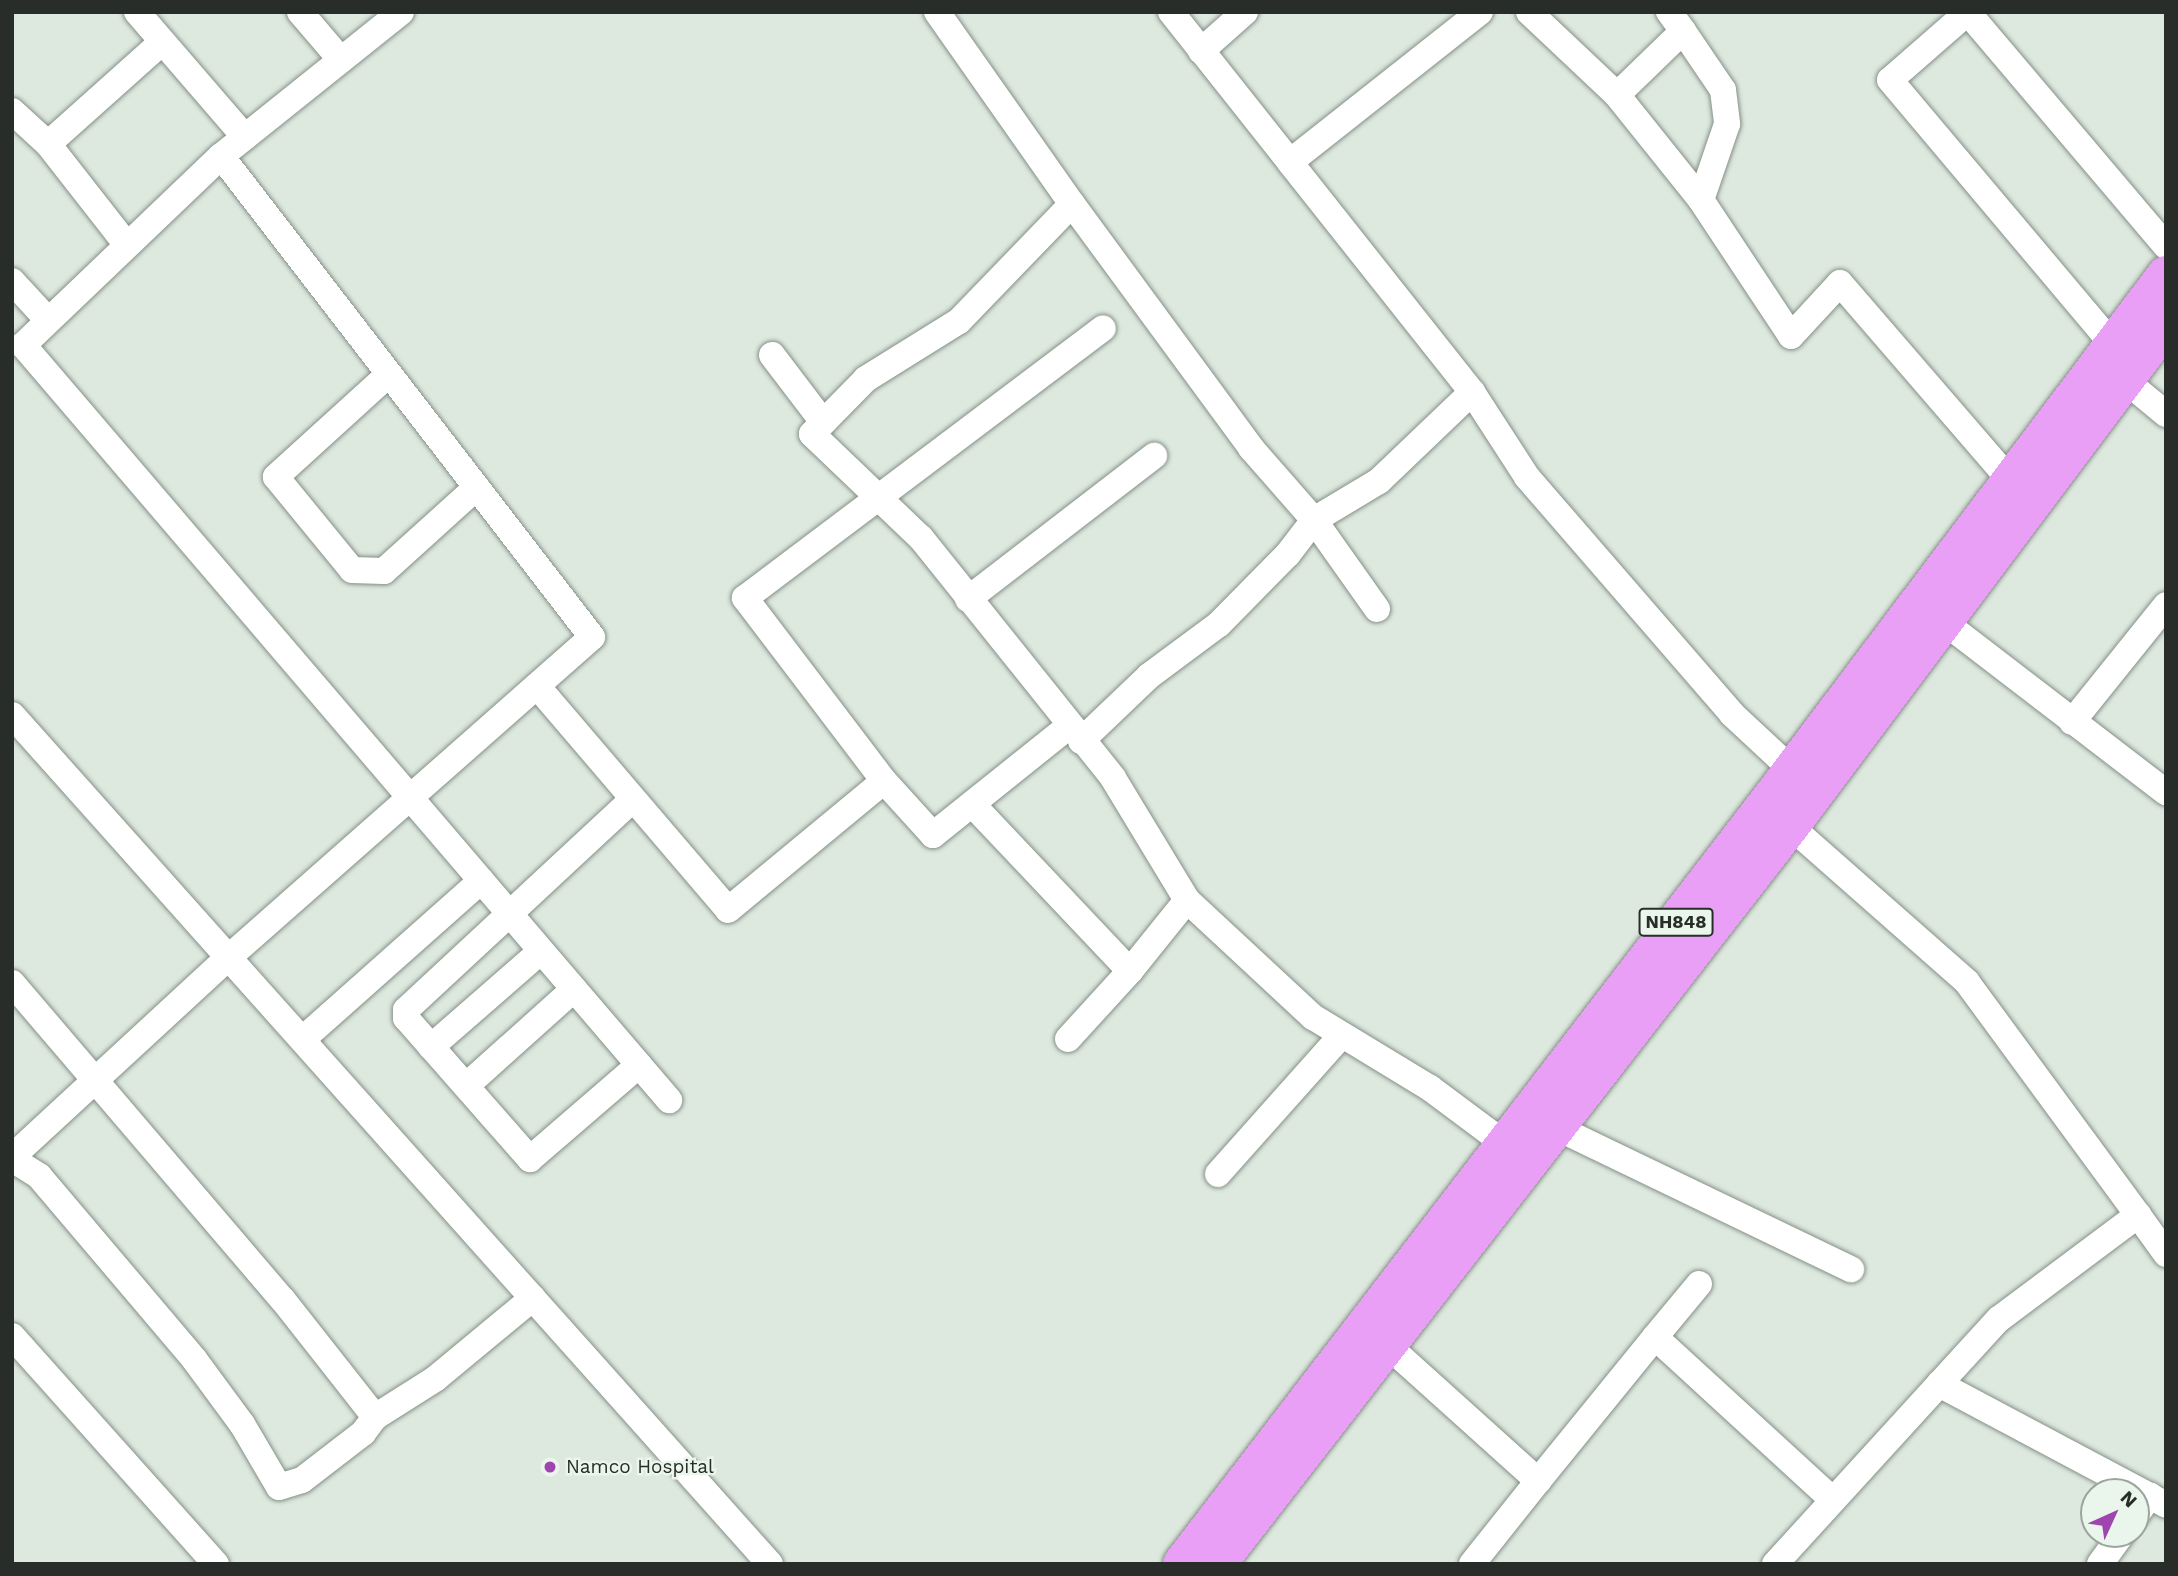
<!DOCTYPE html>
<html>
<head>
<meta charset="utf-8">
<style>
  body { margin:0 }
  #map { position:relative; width:2178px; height:1576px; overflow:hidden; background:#dde8de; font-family:"Work Sans",sans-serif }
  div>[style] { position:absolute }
  .roads { filter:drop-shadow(0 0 2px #859087) drop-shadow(0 0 2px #859087) }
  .minor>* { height:26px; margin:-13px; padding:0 13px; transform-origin:13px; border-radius:13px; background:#fff }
  .highway>* { height:38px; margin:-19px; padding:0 19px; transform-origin:19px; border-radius:19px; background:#e89ff5 }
  .dots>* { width:19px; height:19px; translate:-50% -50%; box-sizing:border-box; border:4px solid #eaf5eb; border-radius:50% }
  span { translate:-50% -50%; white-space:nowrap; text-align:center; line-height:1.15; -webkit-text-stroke:5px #eaf5eb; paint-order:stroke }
  .shield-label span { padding:2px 5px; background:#eaf5eb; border:2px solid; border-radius:5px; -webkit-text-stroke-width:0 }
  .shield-label { font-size:18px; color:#282d29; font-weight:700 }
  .poi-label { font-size:19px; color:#282d29 }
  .left { translate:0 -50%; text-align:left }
  .frame { position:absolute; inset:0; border:14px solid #282d29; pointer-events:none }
  .north { position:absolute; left:2080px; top:1478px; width:70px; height:70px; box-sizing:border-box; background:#eaf5eb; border:2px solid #9ca59d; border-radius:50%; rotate:45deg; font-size:19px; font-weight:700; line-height:28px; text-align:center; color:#282d29 }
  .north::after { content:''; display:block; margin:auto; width:24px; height:32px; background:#a045b0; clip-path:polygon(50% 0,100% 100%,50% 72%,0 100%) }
</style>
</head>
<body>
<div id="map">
  <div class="roads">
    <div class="minor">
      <div style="left:137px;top:12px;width:165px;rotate:49.2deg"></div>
      <div style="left:300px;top:12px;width:63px;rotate:49.5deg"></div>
      <div style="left:401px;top:12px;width:231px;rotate:141.3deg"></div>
      <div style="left:221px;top:156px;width:274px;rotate:136.3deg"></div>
      <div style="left:23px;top:345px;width:994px;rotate:49.45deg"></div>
      <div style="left:937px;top:12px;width:235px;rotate:54.9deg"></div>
      <div style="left:1072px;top:204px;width:163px;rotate:134deg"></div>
      <div style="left:959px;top:321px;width:110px;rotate:148.1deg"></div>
      <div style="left:866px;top:379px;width:77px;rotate:134.5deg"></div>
      <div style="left:812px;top:434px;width:151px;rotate:43.7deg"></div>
      <div style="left:921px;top:538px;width:307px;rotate:51.3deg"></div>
      <div style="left:1113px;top:778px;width:143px;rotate:58.8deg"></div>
      <div style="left:1187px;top:900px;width:172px;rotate:42.9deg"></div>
      <div style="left:1313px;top:1017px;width:137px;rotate:31.3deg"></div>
      <div style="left:1430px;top:1088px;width:107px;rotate:36.7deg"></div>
      <div style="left:1171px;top:12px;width:191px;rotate:51.6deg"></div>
      <div style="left:1529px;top:12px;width:121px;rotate:43.3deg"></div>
      <div style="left:1617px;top:95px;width:92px;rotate:-44.1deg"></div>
      <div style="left:1683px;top:31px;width:24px;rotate:-126deg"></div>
      <div style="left:1968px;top:12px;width:103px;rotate:138.9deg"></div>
      <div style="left:1890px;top:80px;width:345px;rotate:49.9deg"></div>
      <div style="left:1970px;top:15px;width:303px;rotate:49.7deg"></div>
      <div style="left:1683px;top:31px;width:71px;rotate:55.9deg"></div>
      <div style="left:1723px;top:90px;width:34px;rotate:83deg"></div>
      <div style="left:1727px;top:124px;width:80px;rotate:108.9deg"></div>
      <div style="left:1201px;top:51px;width:59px;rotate:-41.6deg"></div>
      <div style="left:1617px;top:95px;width:134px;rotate:51.3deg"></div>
      <div style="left:1701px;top:200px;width:163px;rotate:56.5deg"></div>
      <div style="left:1791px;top:336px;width:72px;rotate:-47.2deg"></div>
      <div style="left:1840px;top:283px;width:260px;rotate:49.2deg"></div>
      <div style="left:12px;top:111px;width:49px;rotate:42.5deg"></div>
      <div style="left:48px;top:144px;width:127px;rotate:52deg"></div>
      <div style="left:48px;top:144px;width:153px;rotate:-41.8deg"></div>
      <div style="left:1072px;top:204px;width:303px;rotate:53.7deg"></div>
      <div style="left:1251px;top:448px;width:96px;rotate:48.8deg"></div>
      <div style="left:1314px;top:520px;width:109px;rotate:54.7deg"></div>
      <div style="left:12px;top:281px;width:50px;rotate:47.4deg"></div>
      <div style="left:772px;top:355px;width:84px;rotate:52.7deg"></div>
      <div style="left:389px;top:374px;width:153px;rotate:137.7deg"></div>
      <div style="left:276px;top:477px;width:120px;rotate:50.7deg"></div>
      <div style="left:352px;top:570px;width:32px;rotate:2deg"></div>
      <div style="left:384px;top:571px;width:125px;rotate:-42.1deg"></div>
      <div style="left:2126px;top:381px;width:52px;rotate:39.5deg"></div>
      <div style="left:1472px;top:392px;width:293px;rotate:-128.4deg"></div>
      <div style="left:1290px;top:162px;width:242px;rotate:-38.3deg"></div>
      <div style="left:968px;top:599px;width:235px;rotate:-37.6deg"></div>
      <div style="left:1931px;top:612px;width:296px;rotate:37.5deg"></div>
      <div style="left:537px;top:686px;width:294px;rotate:49.5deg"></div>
      <div style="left:728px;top:910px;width:202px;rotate:-39.6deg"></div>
      <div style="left:884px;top:781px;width:230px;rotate:-127.2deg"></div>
      <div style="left:745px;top:598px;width:448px;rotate:-37deg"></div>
      <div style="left:12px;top:715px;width:1138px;rotate:48.24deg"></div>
      <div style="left:2072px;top:722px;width:150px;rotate:-51.2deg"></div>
      <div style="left:1081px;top:741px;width:94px;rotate:-43.7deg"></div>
      <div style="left:1149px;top:676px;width:87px;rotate:-36.6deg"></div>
      <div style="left:1219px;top:624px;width:98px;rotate:-45.4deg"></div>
      <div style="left:1288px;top:554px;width:43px;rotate:-52.6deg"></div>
      <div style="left:1314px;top:520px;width:76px;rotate:-31deg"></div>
      <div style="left:1379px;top:481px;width:129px;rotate:-43.7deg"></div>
      <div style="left:1472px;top:392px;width:101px;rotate:57.1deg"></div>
      <div style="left:1527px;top:477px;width:313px;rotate:49.1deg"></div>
      <div style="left:1732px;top:714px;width:100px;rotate:43deg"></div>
      <div style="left:884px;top:781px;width:73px;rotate:47.8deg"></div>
      <div style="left:933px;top:835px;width:173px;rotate:-38.7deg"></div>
      <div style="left:633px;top:799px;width:310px;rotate:137.1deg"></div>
      <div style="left:406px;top:1010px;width:8px;rotate:90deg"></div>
      <div style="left:406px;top:1018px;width:188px;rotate:48.7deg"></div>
      <div style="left:530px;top:1159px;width:144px;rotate:-40.8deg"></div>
      <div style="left:972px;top:804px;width:230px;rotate:46.6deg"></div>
      <div style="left:12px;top:983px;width:417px;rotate:49.5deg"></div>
      <div style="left:283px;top:1300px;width:149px;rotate:51.8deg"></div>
      <div style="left:304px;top:1038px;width:237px;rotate:-41.6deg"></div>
      <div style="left:1068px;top:1039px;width:92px;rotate:-47.6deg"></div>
      <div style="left:1130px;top:971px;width:91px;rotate:-51.2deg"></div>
      <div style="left:431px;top:1047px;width:146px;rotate:-41.1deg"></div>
      <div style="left:466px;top:1086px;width:145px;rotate:-41.9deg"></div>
      <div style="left:1543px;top:1121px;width:342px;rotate:25.7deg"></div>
      <div style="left:12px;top:1157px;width:294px;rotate:-42.7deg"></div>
      <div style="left:228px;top:958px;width:485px;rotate:-41.4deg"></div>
      <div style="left:592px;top:637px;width:607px;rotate:-127.64deg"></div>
      <div style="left:12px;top:1159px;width:32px;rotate:32deg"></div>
      <div style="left:39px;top:1176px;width:240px;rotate:49.7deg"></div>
      <div style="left:194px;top:1359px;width:81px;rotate:53.6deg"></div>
      <div style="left:242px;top:1424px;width:73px;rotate:59.6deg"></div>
      <div style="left:279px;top:1487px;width:24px;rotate:-17deg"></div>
      <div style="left:302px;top:1480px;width:77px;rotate:-37.6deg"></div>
      <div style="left:363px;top:1433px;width:20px;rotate:-53deg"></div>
      <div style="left:375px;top:1417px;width:71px;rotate:-32.3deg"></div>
      <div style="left:435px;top:1379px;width:127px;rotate:-39.6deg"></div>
      <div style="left:1218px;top:1174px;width:185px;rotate:-48.3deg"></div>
      <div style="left:2138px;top:1215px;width:48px;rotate:54.3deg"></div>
      <div style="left:1699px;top:1284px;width:69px;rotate:129.7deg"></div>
      <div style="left:1655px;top:1337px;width:241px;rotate:42.5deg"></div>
      <div style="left:12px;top:1336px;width:306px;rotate:48.2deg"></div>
      <div style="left:1386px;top:1344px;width:205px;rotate:42deg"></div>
      <div style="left:1538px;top:1481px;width:106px;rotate:128.5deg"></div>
      <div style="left:1939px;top:1384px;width:239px;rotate:28deg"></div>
      <div style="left:1538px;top:1481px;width:186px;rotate:-50.9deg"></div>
      <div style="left:2136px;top:1515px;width:24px;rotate:-54deg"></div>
      <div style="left:2150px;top:1496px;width:18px;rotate:29deg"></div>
      <div style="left:1775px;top:1564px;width:332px;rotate:-47.6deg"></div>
      <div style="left:1999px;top:1319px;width:174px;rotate:-36.8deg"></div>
      <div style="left:2138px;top:1215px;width:289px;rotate:-126.3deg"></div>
      <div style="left:1967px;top:982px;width:251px;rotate:-138.6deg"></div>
      <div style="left:2100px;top:1564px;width:37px;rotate:-54deg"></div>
    </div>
    <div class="highway">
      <div style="left:1182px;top:1564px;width:983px;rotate:-52.44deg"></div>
      <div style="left:1781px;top:785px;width:639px;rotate:-52.95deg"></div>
      <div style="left:1217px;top:1564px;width:936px;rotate:-52.16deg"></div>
      <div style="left:1791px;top:825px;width:625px;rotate:-53.13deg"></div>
    </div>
  </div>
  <div class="dots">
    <div style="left:550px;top:1467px;background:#a045b0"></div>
  </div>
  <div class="shield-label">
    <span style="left:1676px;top:922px">NH848</span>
  </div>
  <div class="poi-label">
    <span class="left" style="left:566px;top:1467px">Namco Hospital</span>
  </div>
  <div class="frame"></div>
  <div class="north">N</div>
</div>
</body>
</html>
